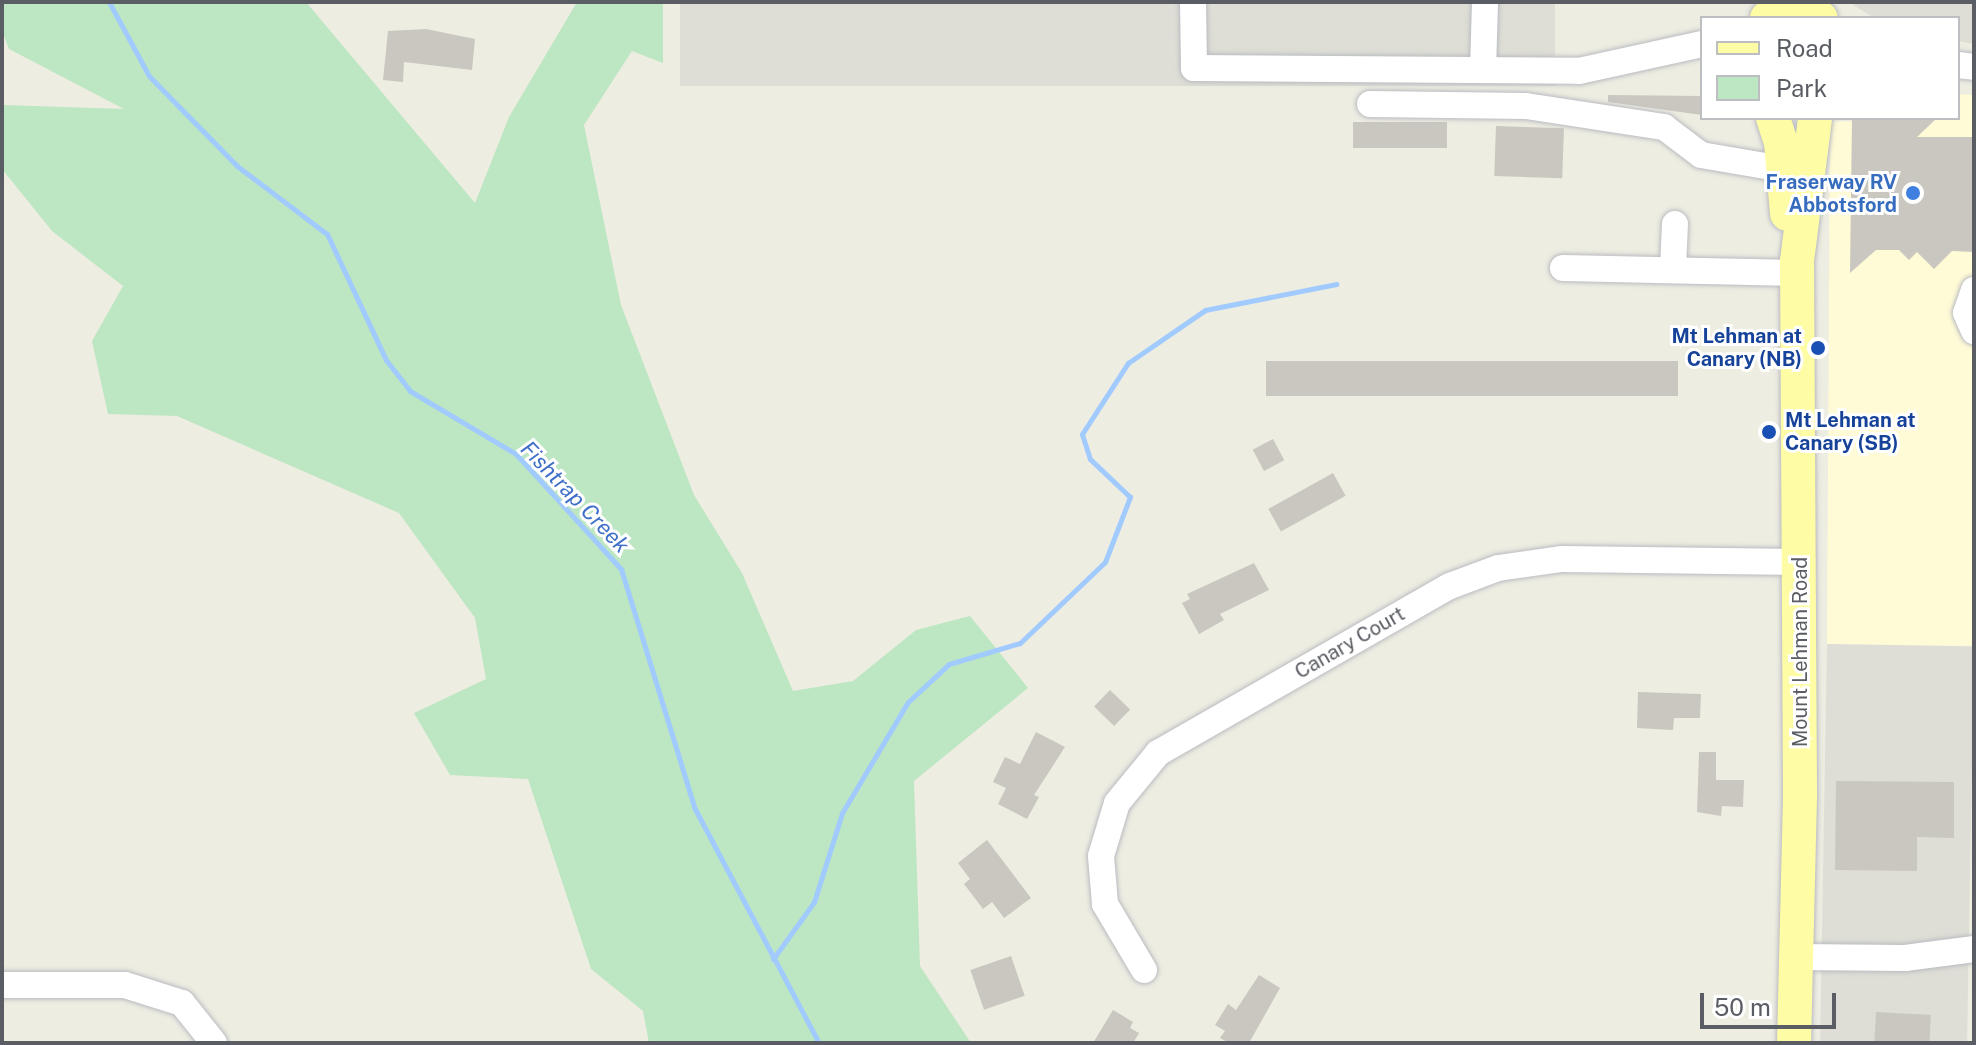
<!DOCTYPE html>
<html>
<head>
<meta charset="utf-8">
<style>
  body { margin:0 }
  #map { position:relative; width:1976px; height:1045px; overflow:hidden; background:#eeede2; font-family:"Public Sans",sans-serif }
  div>[style] { position:absolute }
  .commercial>* { inset:0; background:#fffbd6 }
  .industrial>* { inset:0; background:#deded6; transform-origin:0 0 }
  .green>* { inset:0; background:#bde6c2 }
  .stream>* { height:5px; margin:-2.5px; padding:0 2.5px; transform-origin:2.5px; border-radius:2.5px; background:#a1caff }
  .building>* { inset:0; background:#c9c7bf; transform-origin:0 0 }
  .roads { filter:drop-shadow(0 0 2px #babbc1) drop-shadow(0 0 2px #babbc1) }
  .minor>* { height:26px; margin:-13px; padding:0 13px; transform-origin:13px; border-radius:13px; background:#fff }
  .major>* { height:34px; margin:-17px; padding:0 17px; transform-origin:17px; border-radius:17px; background:#fffca6 }
  .dots>* { width:22px; height:22px; translate:-50% -50%; box-sizing:border-box; border:4px solid #fff; border-radius:50% }
  span { translate:-50% -50%; white-space:nowrap; text-align:center; line-height:1.15; -webkit-text-stroke:6px #fff; paint-order:stroke }
  .shop-label { font-size:20px; color:#366cbe; font-weight:700 }
  .right { translate:-100% -50%; text-align:right }
  .transit-label { font-size:20px; color:#164399; font-weight:700 }
  .left { translate:0 -50%; text-align:left }
  .street-label { font-size:20px; color:#5a5d63 }
  .water-label { font-size:22px; color:#3f70c7; font-style:italic }
  .frame { position:absolute; inset:0; border:4px solid #5a5d63; pointer-events:none }
  .legend { position:absolute; left:1700px; top:16px; width:260px; height:104px; box-sizing:border-box; background:#fff; border:2px solid #bdbec1; margin:0; padding:10px 14px; list-style:none; font-size:24px; color:#5a5d63 }
  .legend li { display:flex; align-items:center; gap:16px; height:40px }
  .legend b { width:40px; border:2px solid #bdbec1 }
  .scale { position:absolute; left:1700px; top:993px; width:136px; height:36px; box-sizing:border-box; border:4px solid #5a5d63; border-top:0; padding-left:10px; font-size:24px; line-height:28px; white-space:nowrap; color:#5a5d63; -webkit-text-stroke:6px #fff; paint-order:stroke }
</style>
</head>
<body>
<div id="map">
  <div class="commercial">
    <div style="clip-path:polygon(1958px 94px,1974px 95px,1974px 646px,1827px 644px,1830px 122px,1958px 118px)"></div>
  </div>
  <div class="industrial">
    <div style="left:680px;top:2px;width:875px;height:84px"></div>
    <div style="clip-path:polygon(1849px 2px,1974px 2px,1974px 44px,1958px 41px,1958px 18px,1874px 18px)"></div>
    <div style="left:1827px;top:644px;width:147px;height:399px;rotate:1deg"></div>
  </div>
  <div class="green">
    <div style="clip-path:polygon(2px 2px,306px 2px,475px 203px,509px 117px,577px 2px,663px 2px,663px 63px,632px 51px,584px 125px,621px 305px,694px 495px,742px 573px,793px 691px,853px 681px,916px 630px,970px 616px,1028px 688px,914px 781px,920px 966px,971px 1043px,649px 1043px,643px 1011px,591px 969px,528px 779px,450px 775px,414px 713px,486px 679px,475px 618px,399px 513px,177px 416px,108px 414px,92px 341px,123px 286px,52px 231px,2px 169px,2px 110px,4px 105px,124px 109px,9px 49px,2px 31px)"></div>
  </div>
  <div class="stream">
    <div style="left:109px;top:2px;width:84px;rotate:61.6deg"></div>
    <div style="left:149px;top:76px;width:126px;rotate:45.6deg"></div>
    <div style="left:237px;top:166px;width:113px;rotate:37.1deg"></div>
    <div style="left:327px;top:234px;width:139px;rotate:64.9deg"></div>
    <div style="left:386px;top:360px;width:39px;rotate:52deg"></div>
    <div style="left:410px;top:391px;width:123px;rotate:30.7deg"></div>
    <div style="left:516px;top:454px;width:156px;rotate:47.6deg"></div>
    <div style="left:621px;top:569px;width:251px;rotate:72.9deg"></div>
    <div style="left:695px;top:809px;width:265px;rotate:62.1deg"></div>
    <div style="left:773px;top:959px;width:70px;rotate:-54.3deg"></div>
    <div style="left:814px;top:902px;width:93px;rotate:-72.5deg"></div>
    <div style="left:842px;top:813px;width:129px;rotate:-59.3deg"></div>
    <div style="left:908px;top:702px;width:56px;rotate:-42.8deg"></div>
    <div style="left:949px;top:664px;width:74px;rotate:-16.5deg"></div>
    <div style="left:1020px;top:643px;width:117px;rotate:-43.6deg"></div>
    <div style="left:1105px;top:562px;width:70px;rotate:-69deg"></div>
    <div style="left:1130px;top:497px;width:55px;rotate:-136.5deg"></div>
    <div style="left:1090px;top:459px;width:26px;rotate:-108deg"></div>
    <div style="left:1082px;top:434px;width:85px;rotate:-57.1deg"></div>
    <div style="left:1128px;top:363px;width:93px;rotate:-34.5deg"></div>
    <div style="left:1205px;top:310px;width:134px;rotate:-11.2deg"></div>
  </div>
  <div class="building">
    <div style="clip-path:polygon(426px 29px,475px 39px,472px 70px,404px 62px,403px 82px,383px 80px,388px 31px)"></div>
    <div style="clip-path:polygon(1608px 95px,1702px 96px,1702px 115px,1608px 102px)"></div>
    <div style="clip-path:polygon(1852px 118px,1937px 118px,1917px 137px,1974px 137px,1974px 252px,1952px 251px,1934px 269px,1917px 252px,1909px 260px,1899px 250px,1876px 250px,1850px 273px)"></div>
    <div style="left:1353px;top:122px;width:94px;height:26px"></div>
    <div style="left:1496px;top:126px;width:68px;height:50px;rotate:2deg"></div>
    <div style="left:1266px;top:361px;width:412px;height:35px"></div>
    <div style="left:1273px;top:439px;width:24px;height:23px;rotate:62deg"></div>
    <div style="left:1333px;top:473px;width:26px;height:74px;rotate:61deg"></div>
    <div style="clip-path:polygon(1254px 563px,1269px 590px,1220px 614px,1224px 620px,1199px 634px,1182px 603px,1190px 599px,1187px 594px)"></div>
    <div style="left:1110px;top:690px;width:28px;height:23px;rotate:44deg"></div>
    <div style="clip-path:polygon(1638px 692px,1701px 694px,1700px 718px,1674px 718px,1673px 730px,1637px 728px)"></div>
    <div style="clip-path:polygon(1036px 732px,1065px 747px,1034px 795px,1039px 797px,1027px 819px,998px 804px,1006px 788px,993px 782px,1005px 757px,1020px 764px)"></div>
    <div style="clip-path:polygon(1699px 752px,1716px 752px,1716px 780px,1744px 780px,1743px 807px,1722px 806px,1721px 816px,1697px 812px)"></div>
    <div style="clip-path:polygon(1836px 781px,1954px 782px,1954px 838px,1917px 837px,1917px 871px,1835px 870px)"></div>
    <div style="clip-path:polygon(987px 840px,1031px 898px,1004px 918px,992px 902px,983px 909px,964px 884px,970px 879px,958px 863px)"></div>
    <div style="left:1011px;top:956px;width:42px;height:43px;rotate:71deg"></div>
    <div style="clip-path:polygon(1259px 975px,1280px 988px,1249px 1043px,1229px 1043px,1220px 1038px,1225px 1031px,1215px 1025px,1228px 1004px,1236px 1010px)"></div>
    <div style="clip-path:polygon(1113px 1010px,1133px 1022px,1130px 1028px,1139px 1033px,1133px 1043px,1093px 1043px)"></div>
    <div style="left:1876px;top:1012px;width:55px;height:31px;rotate:3deg"></div>
  </div>
  <div class="roads">
    <div class="minor">
      <div style="left:1193px;top:2px;width:66px;rotate:89.1deg"></div>
      <div style="left:1194px;top:68px;width:385px;rotate:0.4deg"></div>
      <div style="left:1579px;top:71px;width:126px;rotate:-12.4deg"></div>
      <div style="left:1958px;top:65px;width:16px;rotate:7deg"></div>
      <div style="left:1483px;top:70px;width:68px;rotate:-88.3deg"></div>
      <div style="left:1370px;top:104px;width:156px;rotate:0.7deg"></div>
      <div style="left:1526px;top:106px;width:140px;rotate:8.7deg"></div>
      <div style="left:1664px;top:127px;width:46px;rotate:37.1deg"></div>
      <div style="left:1701px;top:155px;width:83px;rotate:9.7deg"></div>
      <div style="left:1563px;top:268px;width:234px;rotate:1.2deg"></div>
      <div style="left:1673px;top:269px;width:45px;rotate:-87.5deg"></div>
      <div style="left:1974px;top:290px;width:24px;rotate:109deg"></div>
      <div style="left:1966px;top:313px;width:20px;rotate:66deg"></div>
      <div style="left:1796px;top:957px;width:109px;rotate:0.5deg"></div>
      <div style="left:1905px;top:958px;width:70px;rotate:-7.4deg"></div>
      <div style="left:1144px;top:970px;width:77px;rotate:-120.6deg"></div>
      <div style="left:1105px;top:904px;width:48px;rotate:-94.8deg"></div>
      <div style="left:1101px;top:856px;width:55px;rotate:-73.2deg"></div>
      <div style="left:1117px;top:803px;width:65px;rotate:-50.6deg"></div>
      <div style="left:1158px;top:753px;width:336px;rotate:-29.8deg"></div>
      <div style="left:1450px;top:586px;width:51px;rotate:-20.6deg"></div>
      <div style="left:1498px;top:568px;width:65px;rotate:-8deg"></div>
      <div style="left:1562px;top:559px;width:238px;rotate:0.7deg"></div>
      <div style="left:2px;top:985px;width:123px"></div>
      <div style="left:125px;top:985px;width:60px;rotate:17.5deg"></div>
      <div style="left:182px;top:1003px;width:51px;rotate:51.3deg"></div>
    </div>
    <div class="major">
      <div style="left:1767px;top:18px;width:26px;rotate:-21deg"></div>
      <div style="left:1791px;top:9px;width:31px;rotate:17deg"></div>
      <div style="left:1773px;top:118px;width:25px;rotate:72deg"></div>
      <div style="left:1781px;top:142px;width:72px;rotate:85.2deg"></div>
      <div style="left:1794px;top:1043px;width:250px;rotate:-88.6deg"></div>
      <div style="left:1800px;top:793px;width:532px;rotate:-90.32deg"></div>
      <div style="left:1797px;top:261px;width:144px;rotate:-82.8deg"></div>
    </div>
  </div>
  <div class="dots">
    <div style="left:1913px;top:193px;background:#3f7fe0"></div>
    <div style="left:1818px;top:348px;background:#1a4fb4"></div>
    <div style="left:1769px;top:432px;background:#1a4fb4"></div>
  </div>
  <div class="shop-label">
    <span class="right" style="left:1897px;top:194px">Fraserway RV<br>Abbotsford</span>
  </div>
  <div class="transit-label">
    <span class="right" style="left:1802px;top:348px">Mt Lehman at<br>Canary (NB)</span>
    <span class="left" style="left:1785px;top:432px">Mt Lehman at<br>Canary (SB)</span>
  </div>
  <div class="street-label">
    <span style="left:1350px;top:643px;rotate:-30deg">Canary Court</span>
    <span style="left:1800px;top:652px;rotate:-90deg">Mount Lehman Road</span>
  </div>
  <div class="water-label">
    <span style="left:575px;top:497px;rotate:46deg">Fishtrap Creek</span>
  </div>
  <div class="frame"></div>
  <ul class="legend">
  <li><b style="height:10px;background:#fffca6"></b>Road</li>
  <li><b style="height:22px;background:#bde6c2"></b>Park</li>
  </ul>
  <div class="scale">50 m</div>
</div>
</body>
</html>
